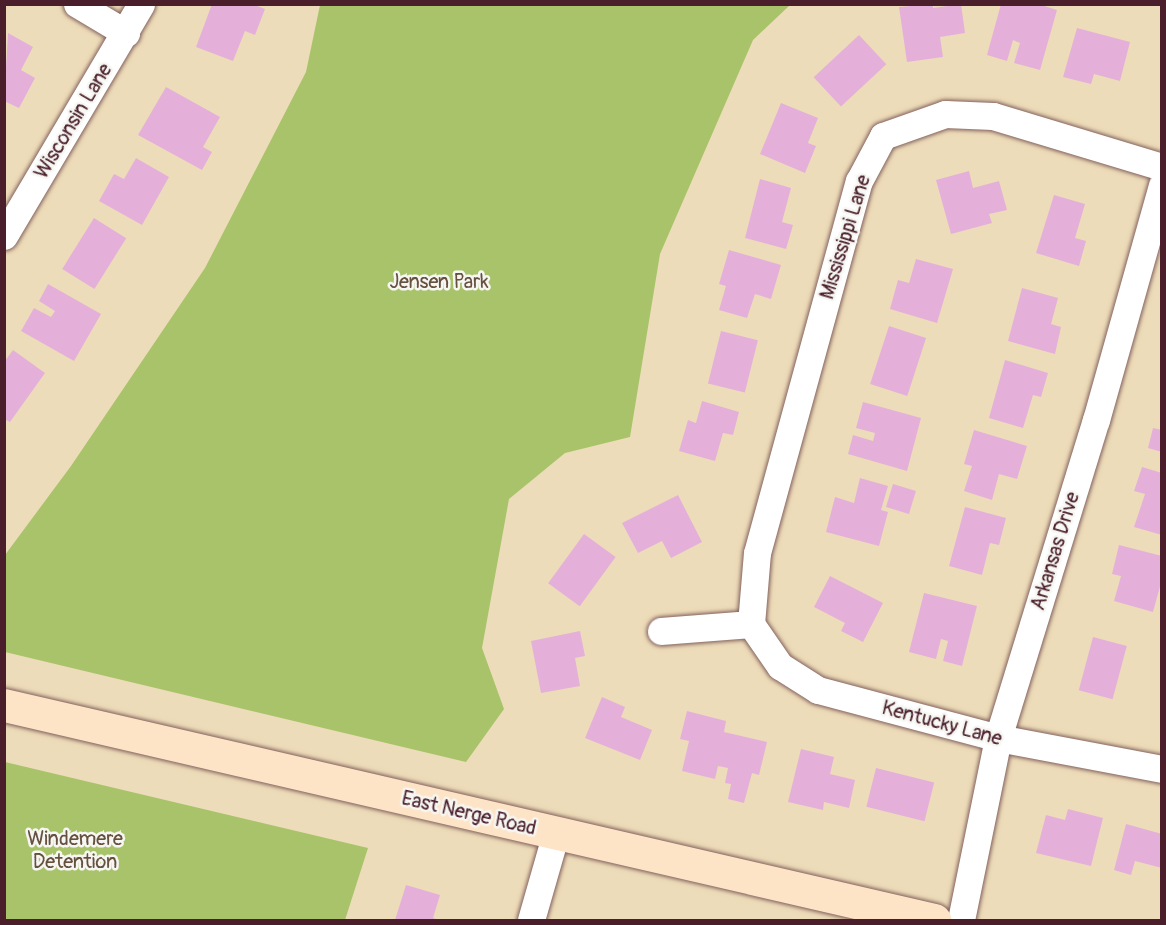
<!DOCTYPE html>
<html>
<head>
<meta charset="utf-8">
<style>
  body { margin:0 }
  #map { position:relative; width:1166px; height:925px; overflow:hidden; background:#eddcb9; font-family:Pangolin,sans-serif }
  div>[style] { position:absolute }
  .green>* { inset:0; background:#a8c369 }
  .building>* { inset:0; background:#e4b0da; transform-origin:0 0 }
  .roads { filter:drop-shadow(0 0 2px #83615d) drop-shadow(0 0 2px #83615d) }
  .minor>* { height:27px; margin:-13.5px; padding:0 13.5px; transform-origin:13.5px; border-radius:13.5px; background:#fff }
  .secondary>* { height:33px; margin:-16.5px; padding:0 16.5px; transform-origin:16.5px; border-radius:16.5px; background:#fee4c6 }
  span { translate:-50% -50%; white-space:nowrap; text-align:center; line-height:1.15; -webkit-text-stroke:5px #f6f6f2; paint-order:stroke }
  .street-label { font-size:20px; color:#4a1f2b }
  .park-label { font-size:20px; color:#66503e }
  .frame { position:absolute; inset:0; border:6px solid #4a1f2b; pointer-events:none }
</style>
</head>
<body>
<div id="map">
  <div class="green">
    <div style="clip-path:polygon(320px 5px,790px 5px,753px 40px,660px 254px,630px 437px,565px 453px,509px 499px,482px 648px,504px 709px,466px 762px,5px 652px,5px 555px,71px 466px,205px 268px,306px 72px)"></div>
    <div style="clip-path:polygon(5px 762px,368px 848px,345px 920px,5px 920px)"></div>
  </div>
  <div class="building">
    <div style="clip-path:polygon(212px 4px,252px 4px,265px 9px,255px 35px,245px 31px,233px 61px,196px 47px)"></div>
    <div style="clip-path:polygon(933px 4px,933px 8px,961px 4px,965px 33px,940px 37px,943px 57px,907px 62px,899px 7px)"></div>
    <div style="clip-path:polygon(1001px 4px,1038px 4px,1057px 10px,1040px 70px,1014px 63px,1020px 43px,1013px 40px,1007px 61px,987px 55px)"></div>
    <div style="clip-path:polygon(1077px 28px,1130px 42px,1120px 81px,1094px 74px,1091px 84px,1063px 77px)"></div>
    <div style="clip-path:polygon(8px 33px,33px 47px,21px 70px,35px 78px,19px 108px,4px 101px)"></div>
    <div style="left:859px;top:35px;width:40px;height:62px;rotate:47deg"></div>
    <div style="clip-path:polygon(166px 87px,220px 117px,203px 147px,212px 152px,202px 170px,138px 135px)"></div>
    <div style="clip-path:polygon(781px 103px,818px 118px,808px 143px,816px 146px,805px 173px,760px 154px)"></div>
    <div style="clip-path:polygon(136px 158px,169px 177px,142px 225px,99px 201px,114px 174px,124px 179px)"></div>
    <div style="clip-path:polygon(969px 171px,973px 188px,999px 181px,1007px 210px,989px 214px,992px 223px,951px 234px,936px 180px)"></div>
    <div style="clip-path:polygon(760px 179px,791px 188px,782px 222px,793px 225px,786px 249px,745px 238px)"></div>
    <div style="clip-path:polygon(1054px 195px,1085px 204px,1075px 238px,1086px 241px,1079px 266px,1036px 253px)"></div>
    <div style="left:94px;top:218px;width:38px;height:60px;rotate:32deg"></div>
    <div style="clip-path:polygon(729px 250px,781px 265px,771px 299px,755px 294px,747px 318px,719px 310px,726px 286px,719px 284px)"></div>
    <div style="clip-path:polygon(916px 259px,953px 269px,937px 323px,890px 309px,898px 280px,909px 283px)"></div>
    <div style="clip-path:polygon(48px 284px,101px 314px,74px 361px,21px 331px,34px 308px,51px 317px,55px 311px,39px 301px)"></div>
    <div style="clip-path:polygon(1022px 288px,1058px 298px,1051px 324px,1061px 327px,1055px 354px,1008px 341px)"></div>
    <div style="left:889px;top:326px;width:39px;height:61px;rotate:18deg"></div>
    <div style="left:721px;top:331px;width:38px;height:54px;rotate:14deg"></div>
    <div style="clip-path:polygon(13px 350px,45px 373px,10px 422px,4px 419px,4px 362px)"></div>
    <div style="clip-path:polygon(1005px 360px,1048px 373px,1041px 397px,1033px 395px,1023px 428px,989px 418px)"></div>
    <div style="clip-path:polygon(702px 401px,739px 412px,733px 435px,723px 433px,715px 461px,679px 451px,688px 420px,696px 423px)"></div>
    <div style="clip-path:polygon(863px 402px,921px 418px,907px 471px,848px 454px,853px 435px,873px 441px,875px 433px,856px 428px)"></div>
    <div style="clip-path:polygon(1153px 428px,1162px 430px,1162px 452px,1148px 448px)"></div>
    <div style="clip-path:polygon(974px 430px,1027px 446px,1017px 479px,999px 474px,992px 500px,964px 491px,972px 466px,964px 464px)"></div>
    <div style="clip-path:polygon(1142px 467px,1162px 473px,1162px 535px,1134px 527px,1145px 494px,1134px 491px)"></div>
    <div style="clip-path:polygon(860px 478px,888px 486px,881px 510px,888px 512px,879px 546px,826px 532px,835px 497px,854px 503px)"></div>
    <div style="left:893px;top:484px;width:24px;height:24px;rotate:17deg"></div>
    <div style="clip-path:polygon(678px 495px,702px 542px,671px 558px,662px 541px,638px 553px,622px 523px)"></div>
    <div style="clip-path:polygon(965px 507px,1006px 518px,999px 545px,990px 543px,982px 575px,949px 566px)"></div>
    <div style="left:584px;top:534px;width:39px;height:61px;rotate:36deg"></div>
    <div style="clip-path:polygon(1119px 545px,1162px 556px,1162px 579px,1153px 612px,1114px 601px,1121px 576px,1112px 574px)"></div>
    <div style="clip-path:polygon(830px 576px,883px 603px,863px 642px,841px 631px,845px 623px,814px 607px)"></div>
    <div style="clip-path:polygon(924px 593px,977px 606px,962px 666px,943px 661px,948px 641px,941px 639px,936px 659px,909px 652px)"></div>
    <div style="clip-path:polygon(580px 631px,585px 656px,575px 658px,580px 686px,541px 693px,531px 641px)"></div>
    <div style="left:1093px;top:637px;width:35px;height:55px;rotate:15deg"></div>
    <div style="clip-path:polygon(602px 697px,625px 707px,621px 717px,652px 730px,640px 760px,585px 738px)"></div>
    <div style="clip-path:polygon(687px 711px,726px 721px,724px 732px,767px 742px,759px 775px,752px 773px,744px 803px,728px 799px,731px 784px,725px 783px,728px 768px,718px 766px,715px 779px,682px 771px,689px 741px,680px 739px)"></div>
    <div style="clip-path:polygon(801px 749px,834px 757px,830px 774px,855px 780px,849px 808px,824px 802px,823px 810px,788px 802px)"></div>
    <div style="left:876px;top:768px;width:60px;height:40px;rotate:14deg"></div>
    <div style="clip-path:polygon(1068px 809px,1103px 818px,1091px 866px,1036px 853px,1046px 815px,1065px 820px)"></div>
    <div style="clip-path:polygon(1126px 824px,1162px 834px,1162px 868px,1135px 861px,1131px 875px,1114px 870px)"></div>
    <div style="clip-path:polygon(406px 885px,440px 895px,433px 918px,438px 920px,395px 920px)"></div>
  </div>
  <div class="roads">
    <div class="minor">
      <div style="left:77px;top:4px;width:57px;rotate:30.6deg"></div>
      <div style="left:4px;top:236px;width:269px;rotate:-59.4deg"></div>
      <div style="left:751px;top:624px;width:71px;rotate:-85.2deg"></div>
      <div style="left:757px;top:553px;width:386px;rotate:-74.7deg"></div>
      <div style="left:859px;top:181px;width:51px;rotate:-61.9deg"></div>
      <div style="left:883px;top:136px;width:66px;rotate:-19.5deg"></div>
      <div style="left:945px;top:114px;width:48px;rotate:2.4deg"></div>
      <div style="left:993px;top:116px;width:177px;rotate:16.8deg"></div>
      <div style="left:751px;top:624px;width:51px;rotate:55.4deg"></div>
      <div style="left:780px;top:666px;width:45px;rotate:32.3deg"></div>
      <div style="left:818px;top:690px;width:186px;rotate:14.9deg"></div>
      <div style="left:998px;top:738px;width:167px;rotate:10.7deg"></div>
      <div style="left:661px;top:631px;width:90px;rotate:-4.4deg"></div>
      <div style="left:531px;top:920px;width:91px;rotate:-74deg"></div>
      <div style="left:961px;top:920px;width:186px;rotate:-78.5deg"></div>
      <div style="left:998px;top:738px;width:333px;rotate:-72.9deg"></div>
      <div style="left:1096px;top:420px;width:244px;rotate:-74.3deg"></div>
    </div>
    <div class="secondary">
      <div style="left:4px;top:705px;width:955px;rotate:13.02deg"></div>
    </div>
  </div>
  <div class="street-label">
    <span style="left:73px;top:121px;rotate:-59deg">Wisconsin Lane</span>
    <span style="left:845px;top:237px;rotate:-73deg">Mississippi Lane</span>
    <span style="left:1055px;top:551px;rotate:-73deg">Arkansas Drive</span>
    <span style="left:942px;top:723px;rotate:15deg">Kentucky Lane</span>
    <span style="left:469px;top:813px;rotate:13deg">East Nerge Road</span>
  </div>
  <div class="park-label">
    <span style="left:439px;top:281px">Jensen Park</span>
    <span style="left:75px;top:850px">Windemere<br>Detention</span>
  </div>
  <div class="frame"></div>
</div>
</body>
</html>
